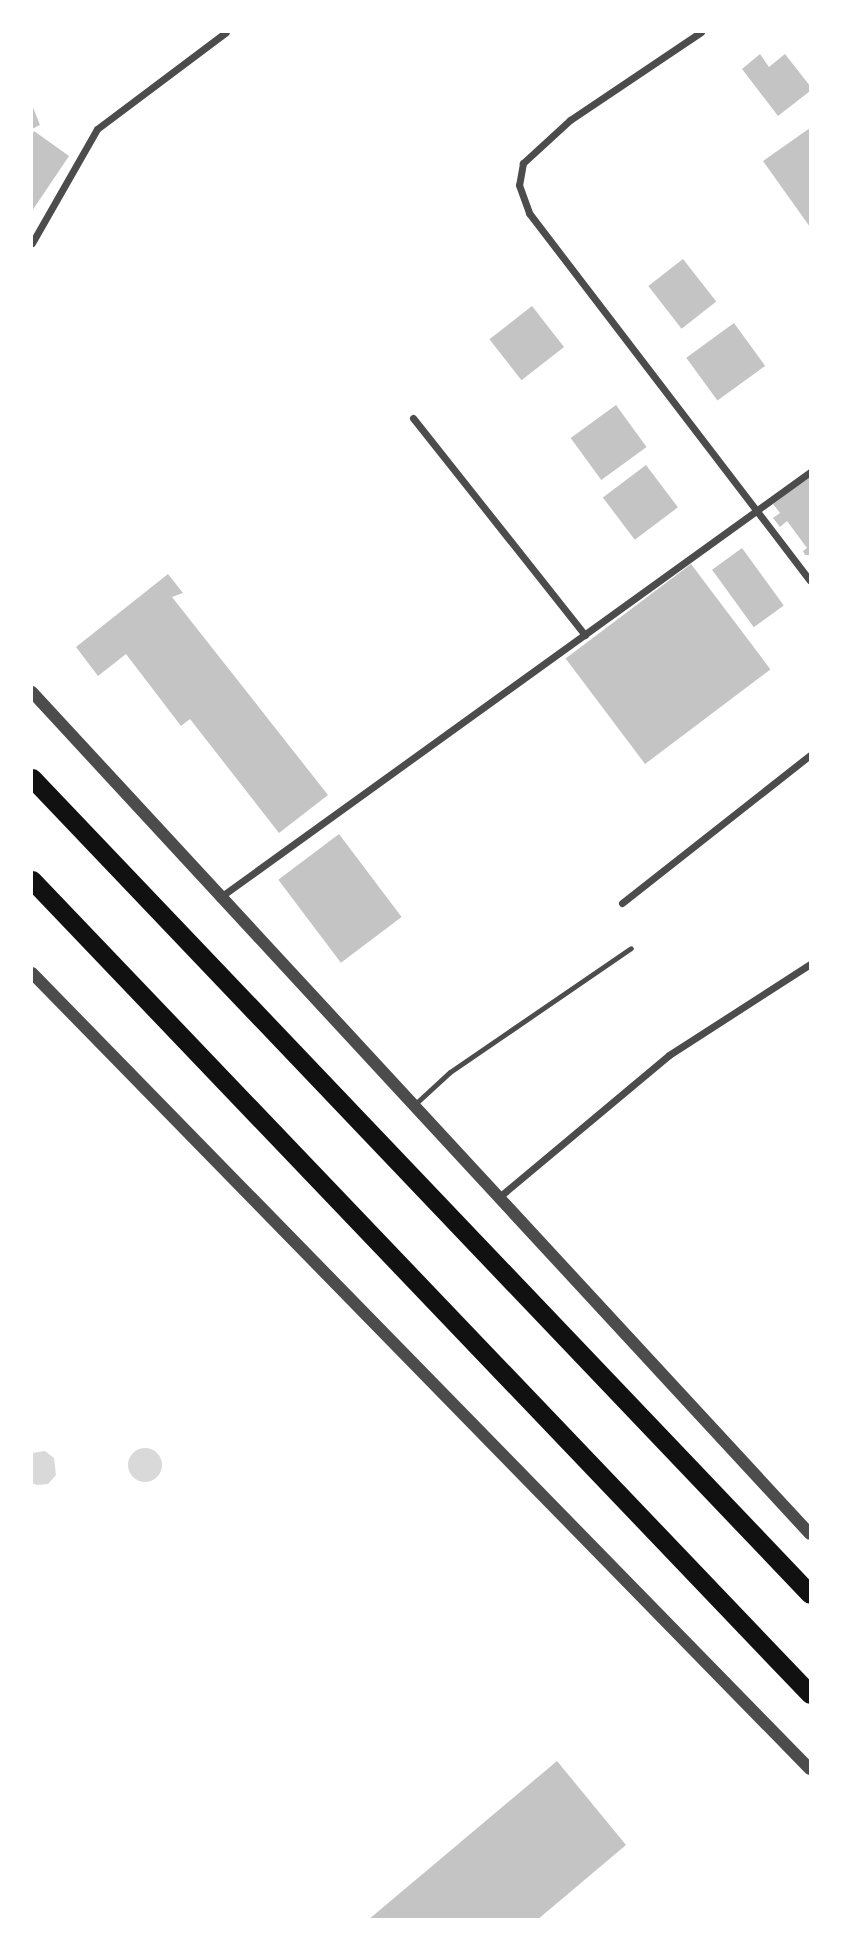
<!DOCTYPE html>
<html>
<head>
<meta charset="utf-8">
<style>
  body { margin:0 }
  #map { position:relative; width:842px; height:1951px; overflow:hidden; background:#fff; font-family:Ubuntu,sans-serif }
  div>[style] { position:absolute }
  .water>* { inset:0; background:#d9d9d9 }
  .round { border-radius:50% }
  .building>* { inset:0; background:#c4c4c4; transform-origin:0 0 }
  .service>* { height:5px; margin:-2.5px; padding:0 2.5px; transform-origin:2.5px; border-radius:2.5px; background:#4c4c4c }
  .minor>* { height:7px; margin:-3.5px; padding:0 3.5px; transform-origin:3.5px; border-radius:3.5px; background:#4c4c4c }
  .tertiary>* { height:12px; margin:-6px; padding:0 6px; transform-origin:6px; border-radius:6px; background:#4c4c4c }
  .trunk>* { height:19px; margin:-9.5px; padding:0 9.5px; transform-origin:9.5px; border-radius:9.5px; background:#111 }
  span { translate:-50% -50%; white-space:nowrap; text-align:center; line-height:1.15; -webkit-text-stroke:5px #fff; paint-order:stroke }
  .frame { position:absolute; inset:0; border:33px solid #fff; pointer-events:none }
</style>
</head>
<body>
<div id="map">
  <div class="water">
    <div class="round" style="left:128px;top:1448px;width:34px;height:34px"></div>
    <div style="clip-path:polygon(45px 1451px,54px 1458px,56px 1475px,48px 1484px,37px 1485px,32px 1483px,32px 1453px)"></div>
  </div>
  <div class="building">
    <div style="clip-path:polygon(760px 54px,769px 67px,785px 54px,810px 86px,810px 91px,778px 116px,742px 69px)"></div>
    <div style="clip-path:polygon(32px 105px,40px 125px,32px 129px)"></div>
    <div style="clip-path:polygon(810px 128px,810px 227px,763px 161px)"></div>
    <div style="clip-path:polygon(34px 131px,69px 156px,32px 211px,32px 135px)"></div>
    <div style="left:683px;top:259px;width:54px;height:44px;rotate:52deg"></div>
    <div style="left:532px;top:306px;width:52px;height:54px;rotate:52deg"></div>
    <div style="left:734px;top:323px;width:53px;height:59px;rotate:54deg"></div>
    <div style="left:616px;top:405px;width:52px;height:56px;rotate:54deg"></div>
    <div style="left:646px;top:465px;width:53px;height:54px;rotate:53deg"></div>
    <div style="clip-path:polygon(810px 475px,810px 555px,805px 555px,803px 551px,807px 548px,787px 521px,780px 527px,773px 518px,780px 513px,773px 504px)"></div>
    <div style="left:742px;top:548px;width:71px;height:37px;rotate:54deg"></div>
    <div style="left:691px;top:564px;width:132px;height:157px;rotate:53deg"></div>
    <div style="clip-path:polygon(168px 574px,183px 593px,172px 597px,328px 795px,279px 833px,190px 719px,181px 726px,126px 654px,98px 676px,76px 647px)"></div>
    <div style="left:339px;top:834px;width:104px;height:76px;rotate:53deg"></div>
    <div style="clip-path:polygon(557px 1761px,626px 1845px,537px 1920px,368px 1920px)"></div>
  </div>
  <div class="service">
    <div style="left:413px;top:1106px;width:50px;rotate:-42.6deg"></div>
    <div style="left:450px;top:1072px;width:219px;rotate:-34.4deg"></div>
  </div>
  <div class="minor">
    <div style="left:701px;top:32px;width:158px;rotate:146.1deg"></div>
    <div style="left:570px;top:120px;width:64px;rotate:137.5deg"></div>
    <div style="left:523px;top:163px;width:22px;rotate:100deg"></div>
    <div style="left:519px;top:185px;width:30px;rotate:70deg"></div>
    <div style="left:529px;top:213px;width:462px;rotate:52.6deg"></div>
    <div style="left:32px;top:243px;width:131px;rotate:-60.3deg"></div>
    <div style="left:97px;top:129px;width:161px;rotate:-36.9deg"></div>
    <div style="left:413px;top:418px;width:277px;rotate:51.6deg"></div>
    <div style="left:219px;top:898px;width:729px;rotate:-35.78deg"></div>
    <div style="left:622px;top:903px;width:239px;rotate:-38.2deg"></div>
    <div style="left:498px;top:1198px;width:223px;rotate:-39.9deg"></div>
    <div style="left:669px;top:1055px;width:168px;rotate:-32.8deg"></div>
  </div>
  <div class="tertiary">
    <div style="left:32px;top:692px;width:1146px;rotate:47.26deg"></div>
    <div style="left:32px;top:973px;width:1113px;rotate:45.66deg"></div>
  </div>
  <div class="trunk">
    <div style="left:32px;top:778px;width:1127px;rotate:46.37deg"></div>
    <div style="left:32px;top:880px;width:1126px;rotate:46.3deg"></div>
  </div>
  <div class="frame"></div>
</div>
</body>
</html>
